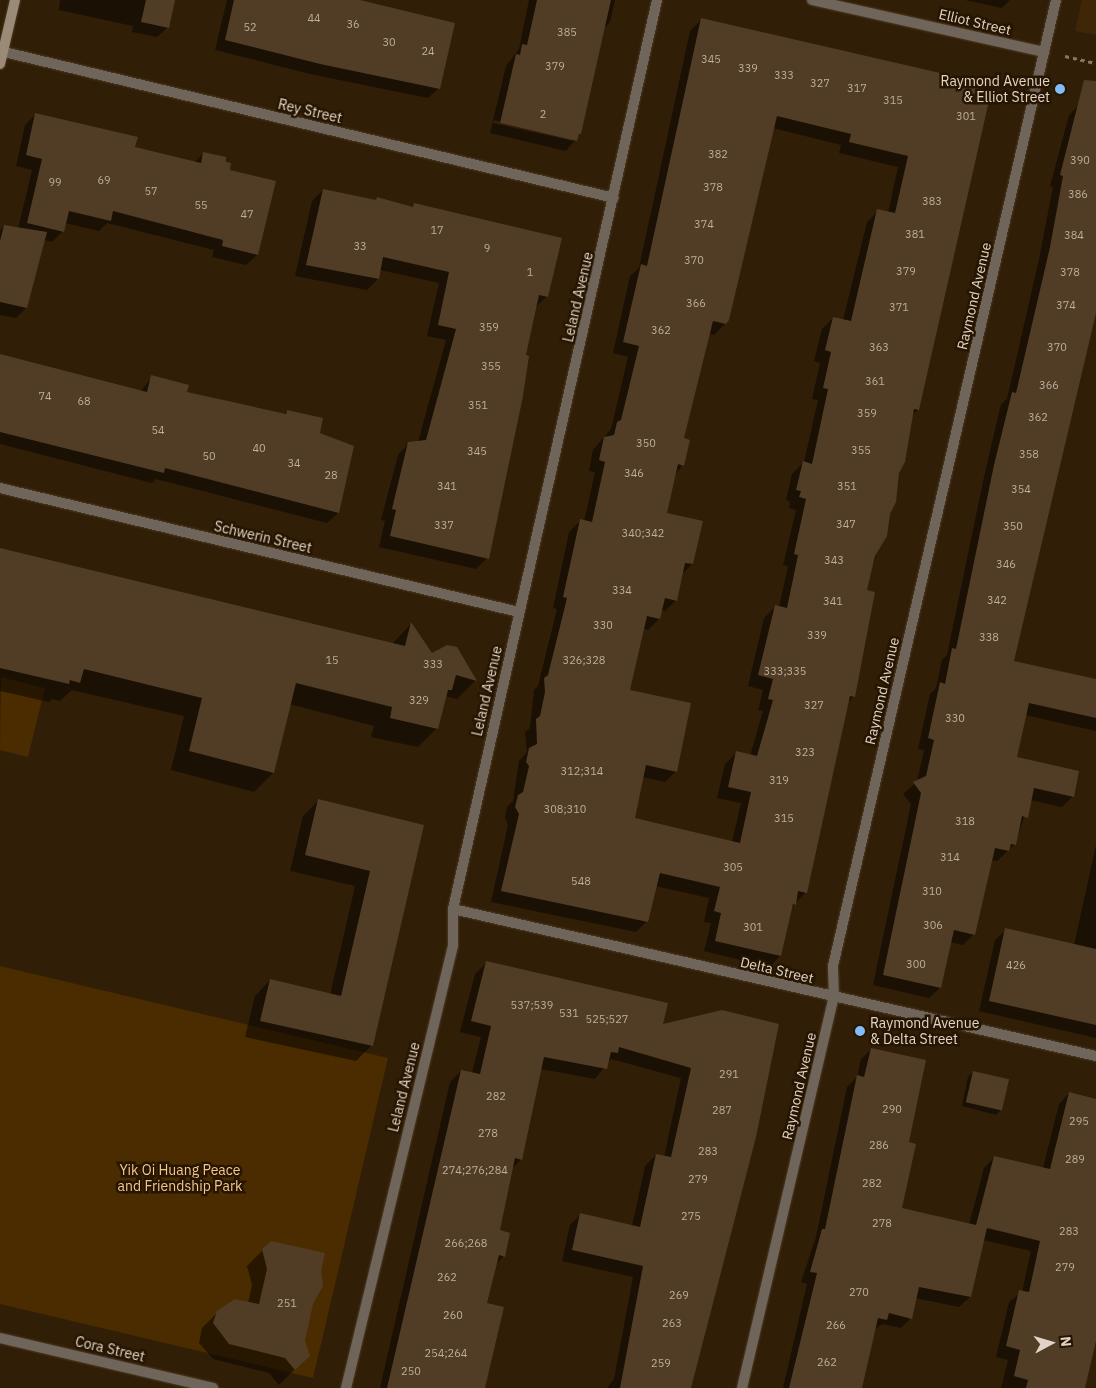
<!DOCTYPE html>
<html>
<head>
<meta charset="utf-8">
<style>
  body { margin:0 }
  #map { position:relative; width:1096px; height:1388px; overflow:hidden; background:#311e06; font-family:"IBM Plex Sans",sans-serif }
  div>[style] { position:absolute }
  .built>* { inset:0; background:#3e2606 }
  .green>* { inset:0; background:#4b2c00 }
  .shadow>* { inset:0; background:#0007 }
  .building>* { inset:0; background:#513d25; transform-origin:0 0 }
  .path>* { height:3px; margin-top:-1.5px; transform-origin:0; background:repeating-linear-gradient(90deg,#867663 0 4px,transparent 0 8px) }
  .roads { filter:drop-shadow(0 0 1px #4d3b25) drop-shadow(0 0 1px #4d3b25) }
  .street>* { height:10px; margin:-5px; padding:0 5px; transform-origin:5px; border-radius:5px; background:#6f655a }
  .secondary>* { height:10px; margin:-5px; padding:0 5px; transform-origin:5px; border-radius:5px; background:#9a8b79 }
  .dots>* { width:14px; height:14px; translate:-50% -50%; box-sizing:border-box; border:2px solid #261500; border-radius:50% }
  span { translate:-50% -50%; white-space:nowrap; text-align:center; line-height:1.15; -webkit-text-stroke:5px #261500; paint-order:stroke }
  .number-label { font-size:11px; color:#bdae9e }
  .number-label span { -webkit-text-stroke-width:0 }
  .street-label { font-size:14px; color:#e1d4c6 }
  .poi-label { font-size:14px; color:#e1d4c6 }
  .right { translate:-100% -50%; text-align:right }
  .left { translate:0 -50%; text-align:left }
  .park-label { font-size:14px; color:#f5c690 }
  .north { position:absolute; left:1026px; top:1318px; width:50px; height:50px; -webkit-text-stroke:4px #261500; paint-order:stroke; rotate:84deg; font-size:14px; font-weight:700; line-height:20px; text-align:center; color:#e1d4c6 }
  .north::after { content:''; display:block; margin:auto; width:18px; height:22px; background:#e1d4c6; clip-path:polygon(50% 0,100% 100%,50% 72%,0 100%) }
</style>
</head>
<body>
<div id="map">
  <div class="built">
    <div style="clip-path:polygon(1082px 0,1096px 0,1096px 35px,1075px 31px)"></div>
  </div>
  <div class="green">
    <div style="clip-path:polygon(1px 677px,45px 688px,28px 757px,0 750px)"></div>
    <div style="clip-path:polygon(0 966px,388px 1058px,313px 1378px,0 1304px)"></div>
  </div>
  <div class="shadow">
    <div style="clip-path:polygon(60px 0,174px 0,168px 27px,157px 37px,132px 32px,133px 26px,59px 10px)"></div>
    <div style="clip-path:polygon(227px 0,355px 0,439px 88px,428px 98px,310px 74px,215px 50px)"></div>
    <div style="clip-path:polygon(evenodd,529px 0,615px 0,610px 22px,603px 29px,580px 134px,566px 151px,490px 133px,506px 66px,519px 49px,529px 0,494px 120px,573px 138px,573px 141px,493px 123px,494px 120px)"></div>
    <div style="clip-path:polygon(965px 0,1010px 0,1002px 8px)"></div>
    <div style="clip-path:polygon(evenodd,701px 20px,973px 82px,918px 410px,912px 415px,889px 513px,865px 591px,873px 593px,853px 697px,847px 704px,806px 892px,791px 908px,780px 956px,769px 967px,704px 951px,711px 923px,704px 922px,709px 898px,655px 886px,647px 921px,636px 932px,491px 902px,508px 825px,505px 818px,507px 807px,513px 801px,519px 761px,527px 752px,525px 732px,530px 728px,534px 690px,538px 686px,557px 609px,553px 608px,569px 532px,580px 521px,584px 522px,595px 472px,589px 471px,593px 450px,611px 429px,628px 357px,613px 353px,630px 276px,639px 268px,690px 31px,701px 20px,773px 128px,841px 145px,839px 153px,898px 167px,888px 213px,878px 211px,867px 222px,843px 320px,833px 318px,822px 329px,814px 361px,820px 363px,812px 399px,818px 400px,804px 462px,792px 474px,786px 500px,790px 502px,789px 508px,796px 510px,783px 565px,788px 566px,779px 608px,775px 607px,764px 618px,748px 686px,763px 690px,758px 710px,763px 711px,750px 756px,736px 753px,725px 764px,717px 798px,741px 803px,732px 842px,633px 819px,642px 777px,665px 782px,676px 771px,629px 691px,643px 628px,648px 630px,659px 619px,660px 610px,665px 611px,676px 600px,682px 574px,692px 564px,666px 514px,675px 474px,683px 465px,683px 439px,709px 334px,714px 335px,725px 324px,773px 128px)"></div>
    <div style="clip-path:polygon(1080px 104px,1096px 108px,1096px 311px,1012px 662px,1096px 681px,1096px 731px,1025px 715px,1016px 758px,1073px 796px,1062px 807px,1030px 800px,1015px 844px,997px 861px,991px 860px,974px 934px,963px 945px,950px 942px,940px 988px,929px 998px,873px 985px,911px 804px,903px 794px,917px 782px,924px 750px,918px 749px,930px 694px,936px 688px,942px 660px,947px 655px,984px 477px,1001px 404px,1007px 399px,1039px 259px,1053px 187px,1050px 186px,1069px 115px)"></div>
    <div style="clip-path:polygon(36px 114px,134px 148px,194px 163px,204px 153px,225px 163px,257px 255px,246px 265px,212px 257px,214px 250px,107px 223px,99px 231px,65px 223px,63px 231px,52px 242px,44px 240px,26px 308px,16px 318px,0 315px,0 231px,4px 226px,18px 229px,32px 170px,16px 166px,25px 125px)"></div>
    <div style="clip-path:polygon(323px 190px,411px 208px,414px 205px,547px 296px,535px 308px,487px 558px,476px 569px,379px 547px,385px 521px,381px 520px,398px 455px,409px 443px,418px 442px,446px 340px,427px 336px,439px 283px,380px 270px,378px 279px,367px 290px,295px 276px,312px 201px)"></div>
    <div style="clip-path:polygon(0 355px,140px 392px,152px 377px,186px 393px,283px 415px,287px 411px,319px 434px,353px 447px,338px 513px,327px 523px,156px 479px,152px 483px,0 444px)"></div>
    <div style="clip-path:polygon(0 550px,392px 644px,411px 624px,432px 654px,476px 680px,457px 699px,445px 696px,437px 728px,418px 747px,371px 737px,374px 726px,289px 704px,273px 773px,254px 792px,171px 770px,184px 716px,72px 690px,60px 701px,52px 699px,49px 702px,0 691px)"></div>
    <div style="clip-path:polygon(318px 801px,423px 826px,372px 1045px,356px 1061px,245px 1037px,255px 996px,270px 980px,330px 995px,355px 886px,290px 871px,303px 816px)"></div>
    <div style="clip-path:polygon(1096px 845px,1096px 1038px,979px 1011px,995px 940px,1006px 930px,1074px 945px)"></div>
    <div style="clip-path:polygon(486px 963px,662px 1026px,755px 1137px,690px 1388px,607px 1388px,614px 1379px,633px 1277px,562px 1261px,570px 1225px,581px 1214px,632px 1226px,645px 1166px,656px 1155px,664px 1157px,681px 1078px,611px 1059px,595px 1079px,541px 1069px,521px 1159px,512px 1169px,499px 1231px,504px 1256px,495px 1265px,485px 1304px,484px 1388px,380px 1388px,450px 1082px,461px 1071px,472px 1073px,481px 1037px,460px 1032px,475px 974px)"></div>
    <div style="clip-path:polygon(872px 1049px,907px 1143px,901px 1209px,969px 1225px,984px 1168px,995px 1157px,1043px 1168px,1059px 1104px,1069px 1093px,1096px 1100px,1096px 1334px,1083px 1388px,1001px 1388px,1008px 1360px,996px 1357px,1009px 1302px,1022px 1292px,1031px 1251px,983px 1240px,970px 1297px,959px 1307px,915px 1298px,911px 1318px,901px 1328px,882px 1324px,874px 1330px,861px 1388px,783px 1388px,807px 1284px,801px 1282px,816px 1237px,847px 1087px,857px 1077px,861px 1059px)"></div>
    <div style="clip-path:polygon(973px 1072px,1001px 1110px,996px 1115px,962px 1106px,968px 1077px)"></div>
    <div style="clip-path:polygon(271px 1242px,309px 1355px,279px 1385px,269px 1373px,213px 1359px,199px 1343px,202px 1328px,218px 1312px,248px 1303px,252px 1285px,247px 1266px)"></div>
  </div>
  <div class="building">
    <div style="clip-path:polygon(146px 0,175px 0,169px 28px,141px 22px)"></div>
    <div style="clip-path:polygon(234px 0,360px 0,455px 23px,440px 89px,320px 64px,225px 40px)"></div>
    <div style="clip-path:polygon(537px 0,611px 0,581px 134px,579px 134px,577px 141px,500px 123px,516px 54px,520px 55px,522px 44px,527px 45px)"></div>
    <div style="clip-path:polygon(evenodd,701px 18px,975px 81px,973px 87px,991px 92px,919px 410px,914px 409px,905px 462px,899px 473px,896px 502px,890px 514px,887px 536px,875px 556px,867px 590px,875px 592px,855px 697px,850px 696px,807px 893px,798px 891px,796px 905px,793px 904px,781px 956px,715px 941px,721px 913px,714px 911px,720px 887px,660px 873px,648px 922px,501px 891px,519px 814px,515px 807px,518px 795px,523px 792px,529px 766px,526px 762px,529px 748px,537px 744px,536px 719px,540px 716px,545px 692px,544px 678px,548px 675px,567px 598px,563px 597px,580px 519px,592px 522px,605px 462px,599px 460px,604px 437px,614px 435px,617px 422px,621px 420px,639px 346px,623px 342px,641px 264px,647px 266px,701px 18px,777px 116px,851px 134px,849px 142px,908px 156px,895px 213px,877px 209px,851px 321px,833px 317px,825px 350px,831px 352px,823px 388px,828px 389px,812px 464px,803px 461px,796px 490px,801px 491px,799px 497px,806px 499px,794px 554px,798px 555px,787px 608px,775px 605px,758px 675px,773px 679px,768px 699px,773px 700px,757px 756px,736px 751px,728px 787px,751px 792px,740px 843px,635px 818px,646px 765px,677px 772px,691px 703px,630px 690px,647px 616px,660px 619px,665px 598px,677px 601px,685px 563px,693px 564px,703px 521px,667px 513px,678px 464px,684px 466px,690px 440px,684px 438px,713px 321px,726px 324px,729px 320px,777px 116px)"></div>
    <div style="clip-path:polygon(1084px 80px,1096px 81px,1096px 313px,1014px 661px,1096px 679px,1096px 718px,1029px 703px,1017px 757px,1079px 771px,1074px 797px,1034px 788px,1028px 818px,1022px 816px,1016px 845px,1011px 844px,1009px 851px,995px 848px,975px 935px,954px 930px,941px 988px,883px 975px,921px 793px,913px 782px,926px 776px,934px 740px,928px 738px,940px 682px,945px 684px,952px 648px,956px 649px,994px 465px,1012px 392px,1016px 393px,1050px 247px,1063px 176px,1060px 175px)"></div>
    <div style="clip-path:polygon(35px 113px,138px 137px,135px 147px,201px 163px,203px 152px,226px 157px,226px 162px,231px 163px,230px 170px,276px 181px,258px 255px,222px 246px,223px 240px,113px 211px,111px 221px,69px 211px,64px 232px,27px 223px,42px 159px,26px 155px)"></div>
    <div style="clip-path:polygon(323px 189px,376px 200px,377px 197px,413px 207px,414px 203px,562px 238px,548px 297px,539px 295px,526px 355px,529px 356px,523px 396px,489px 559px,390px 536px,396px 510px,392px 509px,408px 442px,426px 440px,456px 329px,438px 325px,449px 272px,383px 257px,379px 279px,306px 265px)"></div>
    <div style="clip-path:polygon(4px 225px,47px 232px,27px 308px,0 302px,0 241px)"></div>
    <div style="clip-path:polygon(0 354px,147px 392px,151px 375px,189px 385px,187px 392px,286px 414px,287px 410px,323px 418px,320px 433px,354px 446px,339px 513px,165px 468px,164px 473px,0 432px)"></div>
    <div style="clip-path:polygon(0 548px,405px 646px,411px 622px,432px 653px,447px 645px,457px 647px,477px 681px,456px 675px,452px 690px,448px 690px,438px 729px,390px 718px,392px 707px,296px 683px,274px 773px,189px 751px,202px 698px,84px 669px,80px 683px,70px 680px,69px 684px,0 668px)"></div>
    <div style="clip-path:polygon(318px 799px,424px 825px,373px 1046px,260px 1021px,270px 979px,341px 996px,370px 871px,305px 855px)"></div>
    <div style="clip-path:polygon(1005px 928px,1096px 949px,1096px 1025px,989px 1001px)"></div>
    <div style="clip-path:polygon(486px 961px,668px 1003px,663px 1024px,722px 1010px,779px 1024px,756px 1137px,691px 1388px,620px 1388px,643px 1266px,572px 1250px,580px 1213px,640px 1227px,656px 1154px,671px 1157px,691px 1068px,619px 1047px,618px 1053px,611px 1052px,607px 1069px,544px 1057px,522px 1160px,515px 1158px,500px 1230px,510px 1233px,505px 1257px,499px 1255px,487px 1303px,504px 1307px,485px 1388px,387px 1388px,461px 1070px,480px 1074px,491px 1026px,471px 1021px)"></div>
    <div style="clip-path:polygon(871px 1048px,926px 1060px,909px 1142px,916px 1144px,902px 1208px,976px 1225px,994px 1156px,1050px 1169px,1069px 1092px,1096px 1099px,1096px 1341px,1085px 1388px,1026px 1388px,1028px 1380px,1014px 1376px,1020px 1350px,1006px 1346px,1019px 1290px,1029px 1292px,1040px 1241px,987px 1228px,971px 1297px,919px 1287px,912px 1319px,889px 1313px,887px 1320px,878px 1318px,862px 1388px,789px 1388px,817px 1273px,810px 1272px,822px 1229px,825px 1229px,857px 1075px,864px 1077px)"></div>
    <div style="left:973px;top:1071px;width:37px;height:32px;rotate:13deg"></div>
    <div style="clip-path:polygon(271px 1241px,325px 1253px,321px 1271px,323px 1286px,313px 1304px,305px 1341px,310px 1356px,295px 1370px,285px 1358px,229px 1344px,213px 1323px,217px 1311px,235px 1299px,259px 1304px,267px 1269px,262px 1249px)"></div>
  </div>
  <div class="path">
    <div style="left:1065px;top:56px;width:32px;rotate:13deg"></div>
  </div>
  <div class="roads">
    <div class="street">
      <div style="left:812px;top:0;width:238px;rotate:12.6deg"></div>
      <div style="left:0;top:51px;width:631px;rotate:13.46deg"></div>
      <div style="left:0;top:488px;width:534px;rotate:13.44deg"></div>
      <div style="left:453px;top:909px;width:660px;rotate:12.88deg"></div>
      <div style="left:0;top:1338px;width:219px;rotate:13.2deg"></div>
      <div style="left:346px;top:1388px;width:456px;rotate:-76.4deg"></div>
      <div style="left:453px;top:945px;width:36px;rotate:-90deg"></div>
      <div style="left:453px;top:909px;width:932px;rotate:-77.35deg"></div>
      <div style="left:742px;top:1388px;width:402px;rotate:-76.8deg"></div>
      <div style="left:834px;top:997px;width:31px;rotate:-92deg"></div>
      <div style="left:833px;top:966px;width:991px;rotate:-77deg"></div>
    </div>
    <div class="secondary">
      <div style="left:0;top:64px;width:66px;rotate:-76.8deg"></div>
    </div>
  </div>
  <div class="dots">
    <div style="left:1060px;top:89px;background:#82bcfa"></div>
    <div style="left:860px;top:1031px;background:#82bcfa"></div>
  </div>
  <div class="number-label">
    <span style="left:314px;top:18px">44</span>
    <span style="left:353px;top:24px">36</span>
    <span style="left:250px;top:27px">52</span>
    <span style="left:567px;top:32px">385</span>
    <span style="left:389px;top:42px">30</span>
    <span style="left:428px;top:51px">24</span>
    <span style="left:711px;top:59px">345</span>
    <span style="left:555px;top:66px">379</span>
    <span style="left:748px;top:68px">339</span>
    <span style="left:784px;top:75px">333</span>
    <span style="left:820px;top:83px">327</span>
    <span style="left:857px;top:88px">317</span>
    <span style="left:893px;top:100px">315</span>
    <span style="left:543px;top:114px">2</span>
    <span style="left:966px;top:116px">301</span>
    <span style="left:718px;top:154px">382</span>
    <span style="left:1080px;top:160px">390</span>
    <span style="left:104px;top:180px">69</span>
    <span style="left:55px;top:182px">99</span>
    <span style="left:713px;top:187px">378</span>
    <span style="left:151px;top:191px">57</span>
    <span style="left:1078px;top:194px">386</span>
    <span style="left:932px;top:201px">383</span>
    <span style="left:201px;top:205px">55</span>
    <span style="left:247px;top:214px">47</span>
    <span style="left:704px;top:224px">374</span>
    <span style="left:437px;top:230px">17</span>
    <span style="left:915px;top:234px">381</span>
    <span style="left:1074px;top:235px">384</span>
    <span style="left:360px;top:246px">33</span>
    <span style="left:487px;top:248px">9</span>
    <span style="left:694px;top:260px">370</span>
    <span style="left:906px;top:271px">379</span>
    <span style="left:530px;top:272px">1</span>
    <span style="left:1070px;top:272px">378</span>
    <span style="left:696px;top:303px">366</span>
    <span style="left:1066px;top:305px">374</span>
    <span style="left:899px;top:307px">371</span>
    <span style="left:489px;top:327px">359</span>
    <span style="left:661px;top:330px">362</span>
    <span style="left:879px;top:347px">363</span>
    <span style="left:1057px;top:347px">370</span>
    <span style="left:491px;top:366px">355</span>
    <span style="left:875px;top:381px">361</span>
    <span style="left:1049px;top:385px">366</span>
    <span style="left:45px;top:396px">74</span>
    <span style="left:84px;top:401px">68</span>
    <span style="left:478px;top:405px">351</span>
    <span style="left:867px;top:413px">359</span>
    <span style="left:1038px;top:417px">362</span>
    <span style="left:158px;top:430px">54</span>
    <span style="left:646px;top:443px">350</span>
    <span style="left:259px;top:448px">40</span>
    <span style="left:861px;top:450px">355</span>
    <span style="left:477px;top:451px">345</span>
    <span style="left:1029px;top:454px">358</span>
    <span style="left:209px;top:456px">50</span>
    <span style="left:294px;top:463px">34</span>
    <span style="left:634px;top:473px">346</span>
    <span style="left:331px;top:475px">28</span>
    <span style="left:447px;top:486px">341</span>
    <span style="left:847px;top:486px">351</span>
    <span style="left:1021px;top:489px">354</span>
    <span style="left:846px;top:524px">347</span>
    <span style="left:444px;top:525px">337</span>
    <span style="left:1013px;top:526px">350</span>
    <span style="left:643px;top:533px">340;342</span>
    <span style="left:834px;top:560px">343</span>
    <span style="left:1006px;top:564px">346</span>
    <span style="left:622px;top:590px">334</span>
    <span style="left:997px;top:600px">342</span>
    <span style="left:833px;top:601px">341</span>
    <span style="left:603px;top:625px">330</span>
    <span style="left:817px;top:635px">339</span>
    <span style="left:989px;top:637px">338</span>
    <span style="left:332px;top:660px">15</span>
    <span style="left:584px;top:660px">326;328</span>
    <span style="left:433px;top:664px">333</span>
    <span style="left:785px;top:671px">333;335</span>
    <span style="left:419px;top:700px">329</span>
    <span style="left:814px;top:705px">327</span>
    <span style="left:955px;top:718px">330</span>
    <span style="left:805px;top:752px">323</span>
    <span style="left:582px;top:771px">312;314</span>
    <span style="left:779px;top:780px">319</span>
    <span style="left:565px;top:809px">308;310</span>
    <span style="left:784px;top:818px">315</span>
    <span style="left:965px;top:821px">318</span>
    <span style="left:950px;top:857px">314</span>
    <span style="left:733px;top:867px">305</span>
    <span style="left:581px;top:881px">548</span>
    <span style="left:932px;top:891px">310</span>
    <span style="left:933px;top:925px">306</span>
    <span style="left:753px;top:927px">301</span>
    <span style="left:916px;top:964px">300</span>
    <span style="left:1016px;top:965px">426</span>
    <span style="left:532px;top:1005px">537;539</span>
    <span style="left:569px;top:1013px">531</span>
    <span style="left:607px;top:1019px">525;527</span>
    <span style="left:729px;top:1074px">291</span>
    <span style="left:496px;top:1096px">282</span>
    <span style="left:892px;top:1109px">290</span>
    <span style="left:722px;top:1110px">287</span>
    <span style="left:1079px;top:1121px">295</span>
    <span style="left:488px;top:1133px">278</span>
    <span style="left:879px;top:1145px">286</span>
    <span style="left:708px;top:1151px">283</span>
    <span style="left:1075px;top:1159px">289</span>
    <span style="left:475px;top:1170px">274;276;284</span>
    <span style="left:698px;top:1179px">279</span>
    <span style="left:872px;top:1183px">282</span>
    <span style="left:691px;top:1216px">275</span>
    <span style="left:882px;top:1223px">278</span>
    <span style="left:1069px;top:1231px">283</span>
    <span style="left:466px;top:1243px">266;268</span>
    <span style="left:1065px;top:1267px">279</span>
    <span style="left:447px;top:1277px">262</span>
    <span style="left:859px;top:1292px">270</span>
    <span style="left:679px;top:1295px">269</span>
    <span style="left:287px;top:1303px">251</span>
    <span style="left:453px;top:1315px">260</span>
    <span style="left:672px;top:1323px">263</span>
    <span style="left:836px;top:1325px">266</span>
    <span style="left:446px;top:1353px">254;264</span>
    <span style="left:827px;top:1362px">262</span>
    <span style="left:661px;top:1363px">259</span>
    <span style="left:411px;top:1371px">250</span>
  </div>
  <div class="street-label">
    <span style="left:975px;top:22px;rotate:13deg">Elliot Street</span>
    <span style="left:310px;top:111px;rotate:13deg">Rey Street</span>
    <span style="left:974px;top:296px;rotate:-77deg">Raymond Avenue</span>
    <span style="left:578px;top:297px;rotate:-77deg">Leland Avenue</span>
    <span style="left:263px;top:537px;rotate:13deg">Schwerin Street</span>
    <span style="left:487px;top:691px;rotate:-77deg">Leland Avenue</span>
    <span style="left:882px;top:691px;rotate:-77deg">Raymond Avenue</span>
    <span style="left:777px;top:970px;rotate:13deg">Delta Street</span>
    <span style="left:799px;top:1086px;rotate:-77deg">Raymond Avenue</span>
    <span style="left:404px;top:1087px;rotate:-76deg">Leland Avenue</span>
    <span style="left:110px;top:1349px;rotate:13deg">Cora Street</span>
  </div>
  <div class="poi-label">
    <span class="right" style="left:1050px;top:89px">Raymond Avenue<br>&amp; Elliot Street</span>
    <span class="left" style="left:870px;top:1031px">Raymond Avenue<br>&amp; Delta Street</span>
  </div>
  <div class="park-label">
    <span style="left:180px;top:1178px">Yik Oi Huang Peace<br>and Friendship Park</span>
  </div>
  <div class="north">N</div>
</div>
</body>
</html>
